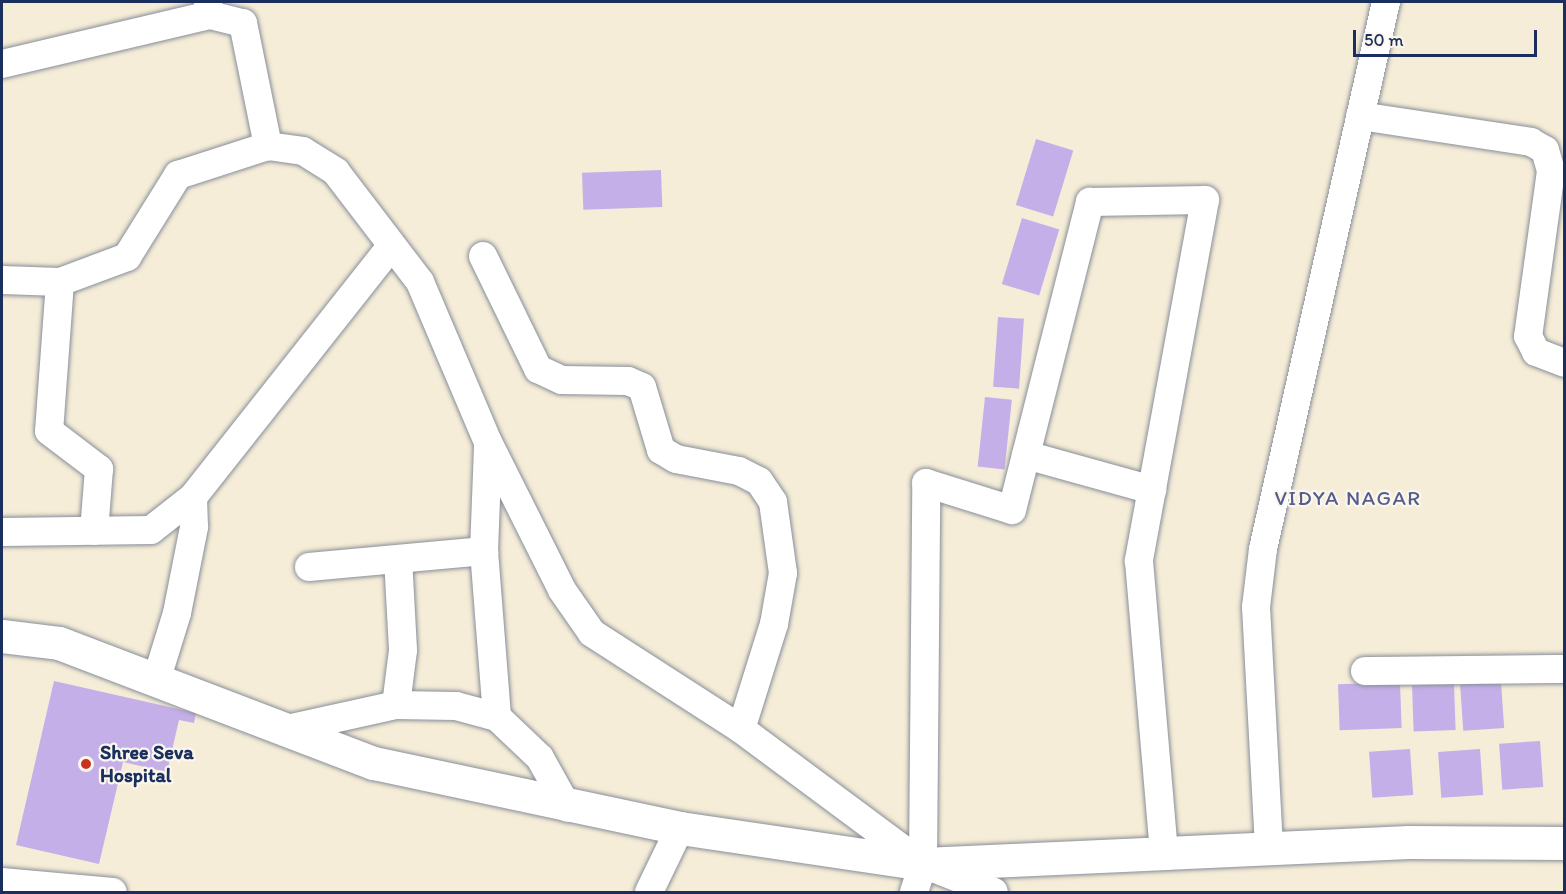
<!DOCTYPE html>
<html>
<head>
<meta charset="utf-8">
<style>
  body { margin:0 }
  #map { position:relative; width:1566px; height:894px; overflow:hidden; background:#f5edd7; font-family:Itim,sans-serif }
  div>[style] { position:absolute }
  .building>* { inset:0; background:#c5afe8; transform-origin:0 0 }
  .roads { filter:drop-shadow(0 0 2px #888e9a) drop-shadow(0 0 2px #888e9a) }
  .minor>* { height:28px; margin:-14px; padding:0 14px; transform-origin:14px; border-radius:14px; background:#fff }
  .tertiary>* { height:33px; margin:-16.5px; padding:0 16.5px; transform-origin:16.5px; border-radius:16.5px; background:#fff }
  .dots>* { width:16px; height:16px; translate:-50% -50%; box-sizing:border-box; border:3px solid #fbf7ec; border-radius:50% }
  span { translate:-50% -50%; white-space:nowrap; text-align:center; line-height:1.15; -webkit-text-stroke:4.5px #fbf7ec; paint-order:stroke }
  .poi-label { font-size:20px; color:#1b2f5e; font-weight:700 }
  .left { translate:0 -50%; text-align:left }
  .neighbourhood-label { font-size:21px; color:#565c8e; letter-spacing:1.5px }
  .frame { position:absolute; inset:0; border:3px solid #1b2f5e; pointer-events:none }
  .scale { position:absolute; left:1353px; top:30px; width:184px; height:27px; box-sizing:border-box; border:3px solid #1b2f5e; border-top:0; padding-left:8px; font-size:18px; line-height:21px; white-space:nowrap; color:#1b2f5e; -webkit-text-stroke:4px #fbf7ec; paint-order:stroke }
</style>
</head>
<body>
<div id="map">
  <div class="building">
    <div style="left:1036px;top:139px;width:39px;height:69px;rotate:17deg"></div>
    <div style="left:661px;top:170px;width:37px;height:79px;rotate:88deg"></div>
    <div style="left:1022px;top:218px;width:39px;height:69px;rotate:17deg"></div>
    <div style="left:998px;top:317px;width:26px;height:70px;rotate:4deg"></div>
    <div style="left:985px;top:397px;width:27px;height:70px;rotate:6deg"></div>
    <div style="clip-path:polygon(54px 681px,196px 713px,194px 723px,179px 720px,167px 772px,123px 762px,99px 864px,16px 845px)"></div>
    <div style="left:1400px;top:682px;width:46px;height:62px;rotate:88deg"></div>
    <div style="left:1501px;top:682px;width:46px;height:41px;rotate:86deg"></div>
    <div style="left:1454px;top:684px;width:46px;height:42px;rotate:88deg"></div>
    <div style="left:1540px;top:741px;width:46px;height:41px;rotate:86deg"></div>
    <div style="left:1410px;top:749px;width:46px;height:41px;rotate:86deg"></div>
    <div style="left:1480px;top:749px;width:46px;height:42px;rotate:86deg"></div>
  </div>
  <div class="roads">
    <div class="minor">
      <div style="left:208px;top:2px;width:13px;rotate:81deg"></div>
      <div style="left:210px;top:15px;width:34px;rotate:14deg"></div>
      <div style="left:243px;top:23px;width:126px;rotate:78.5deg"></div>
      <div style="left:268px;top:146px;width:35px;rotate:8deg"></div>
      <div style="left:303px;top:151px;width:39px;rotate:32deg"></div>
      <div style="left:336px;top:172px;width:138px;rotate:52.6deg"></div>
      <div style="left:420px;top:282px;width:174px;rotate:67deg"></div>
      <div style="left:488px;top:442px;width:165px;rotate:63.4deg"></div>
      <div style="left:562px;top:590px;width:52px;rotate:55.1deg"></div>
      <div style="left:592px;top:633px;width:177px;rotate:32.8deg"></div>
      <div style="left:741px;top:729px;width:227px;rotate:36.6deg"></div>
      <div style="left:923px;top:864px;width:76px;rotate:21.5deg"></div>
      <div style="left:2px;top:64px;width:214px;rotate:-13.3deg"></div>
      <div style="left:1360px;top:116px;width:173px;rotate:8.6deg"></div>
      <div style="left:1531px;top:142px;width:16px;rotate:30deg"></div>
      <div style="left:1545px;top:150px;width:22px;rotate:74deg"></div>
      <div style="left:1551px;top:171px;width:167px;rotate:97.9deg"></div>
      <div style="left:1528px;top:336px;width:18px;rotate:63deg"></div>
      <div style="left:1536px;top:352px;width:30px;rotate:21deg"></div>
      <div style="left:483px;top:256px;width:126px;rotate:64deg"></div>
      <div style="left:538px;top:369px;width:26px;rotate:25deg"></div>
      <div style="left:562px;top:380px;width:66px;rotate:0.9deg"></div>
      <div style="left:628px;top:381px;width:15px;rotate:23deg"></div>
      <div style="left:642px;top:387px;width:66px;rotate:73.2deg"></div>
      <div style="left:661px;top:450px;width:17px;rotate:31deg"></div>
      <div style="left:676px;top:459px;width:64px;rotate:10.8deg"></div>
      <div style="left:739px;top:471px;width:22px;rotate:27deg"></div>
      <div style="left:759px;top:481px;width:25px;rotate:56deg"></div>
      <div style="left:773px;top:502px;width:72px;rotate:82deg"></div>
      <div style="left:783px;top:573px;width:52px;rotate:100deg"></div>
      <div style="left:774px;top:624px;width:110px;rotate:107.4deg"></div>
      <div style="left:2px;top:280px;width:58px;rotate:2deg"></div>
      <div style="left:60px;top:282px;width:72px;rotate:-20.5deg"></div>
      <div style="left:127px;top:257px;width:97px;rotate:-58.1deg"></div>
      <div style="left:178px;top:175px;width:95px;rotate:-17.9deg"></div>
      <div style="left:60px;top:282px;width:149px;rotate:94.2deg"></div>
      <div style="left:49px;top:431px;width:63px;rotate:37.2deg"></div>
      <div style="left:99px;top:469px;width:62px;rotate:94.6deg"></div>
      <div style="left:488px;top:447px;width:104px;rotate:92.2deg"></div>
      <div style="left:484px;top:551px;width:167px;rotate:85.5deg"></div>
      <div style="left:1026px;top:455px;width:131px;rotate:15.5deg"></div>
      <div style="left:2px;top:532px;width:149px;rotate:-0.8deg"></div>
      <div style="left:151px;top:530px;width:53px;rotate:-38.2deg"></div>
      <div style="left:193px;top:497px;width:318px;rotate:-51.7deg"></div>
      <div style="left:309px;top:567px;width:176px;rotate:-5.2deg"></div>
      <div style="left:1365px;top:671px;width:199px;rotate:-0.6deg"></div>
      <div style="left:156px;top:681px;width:71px;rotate:-72.8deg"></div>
      <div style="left:177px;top:613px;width:88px;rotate:-78.8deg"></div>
      <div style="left:194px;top:527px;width:30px;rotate:-92deg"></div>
      <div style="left:396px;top:705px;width:55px;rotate:-82.7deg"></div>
      <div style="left:403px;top:650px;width:91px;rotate:-93.1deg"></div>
      <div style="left:292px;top:728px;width:107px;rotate:-12.5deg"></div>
      <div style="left:396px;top:705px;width:60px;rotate:1deg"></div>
      <div style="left:456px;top:706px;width:42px;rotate:15deg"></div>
      <div style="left:497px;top:717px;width:59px;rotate:43.6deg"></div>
      <div style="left:540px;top:758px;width:57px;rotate:60.8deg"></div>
      <div style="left:1269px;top:847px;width:240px;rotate:-93.1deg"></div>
      <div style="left:1256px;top:607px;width:58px;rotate:-83.1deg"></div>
      <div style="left:1263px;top:549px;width:561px;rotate:-77.33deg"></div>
      <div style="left:2px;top:882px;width:111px;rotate:5.1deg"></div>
      <div style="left:649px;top:892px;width:71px;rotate:-64.2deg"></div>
      <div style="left:914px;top:892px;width:29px;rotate:-72deg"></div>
      <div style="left:923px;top:864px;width:381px;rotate:-89.5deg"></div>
      <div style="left:926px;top:483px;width:90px;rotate:17.4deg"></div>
      <div style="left:1012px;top:510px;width:318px;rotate:-75.8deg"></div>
      <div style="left:1090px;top:202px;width:115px;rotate:-1deg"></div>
      <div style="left:1205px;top:200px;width:367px;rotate:100.4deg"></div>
      <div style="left:1139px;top:561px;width:290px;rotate:85.1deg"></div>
    </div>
    <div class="tertiary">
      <div style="left:2px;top:636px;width:57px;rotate:7deg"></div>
      <div style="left:59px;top:643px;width:337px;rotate:20.9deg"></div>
      <div style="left:374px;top:763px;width:313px;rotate:12deg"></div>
      <div style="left:680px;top:828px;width:246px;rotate:8.4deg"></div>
      <div style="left:923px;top:864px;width:486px;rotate:-2.6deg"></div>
      <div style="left:1409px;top:842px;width:155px;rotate:0.4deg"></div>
    </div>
  </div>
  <div class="dots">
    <div style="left:86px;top:764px;background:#c8321e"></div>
  </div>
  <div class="poi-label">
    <span class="left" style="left:100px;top:764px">Shree Seva<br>Hospital</span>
  </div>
  <div class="neighbourhood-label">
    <span style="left:1348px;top:498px">VIDYA NAGAR</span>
  </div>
  <div class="frame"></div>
  <div class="scale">50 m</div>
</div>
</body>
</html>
